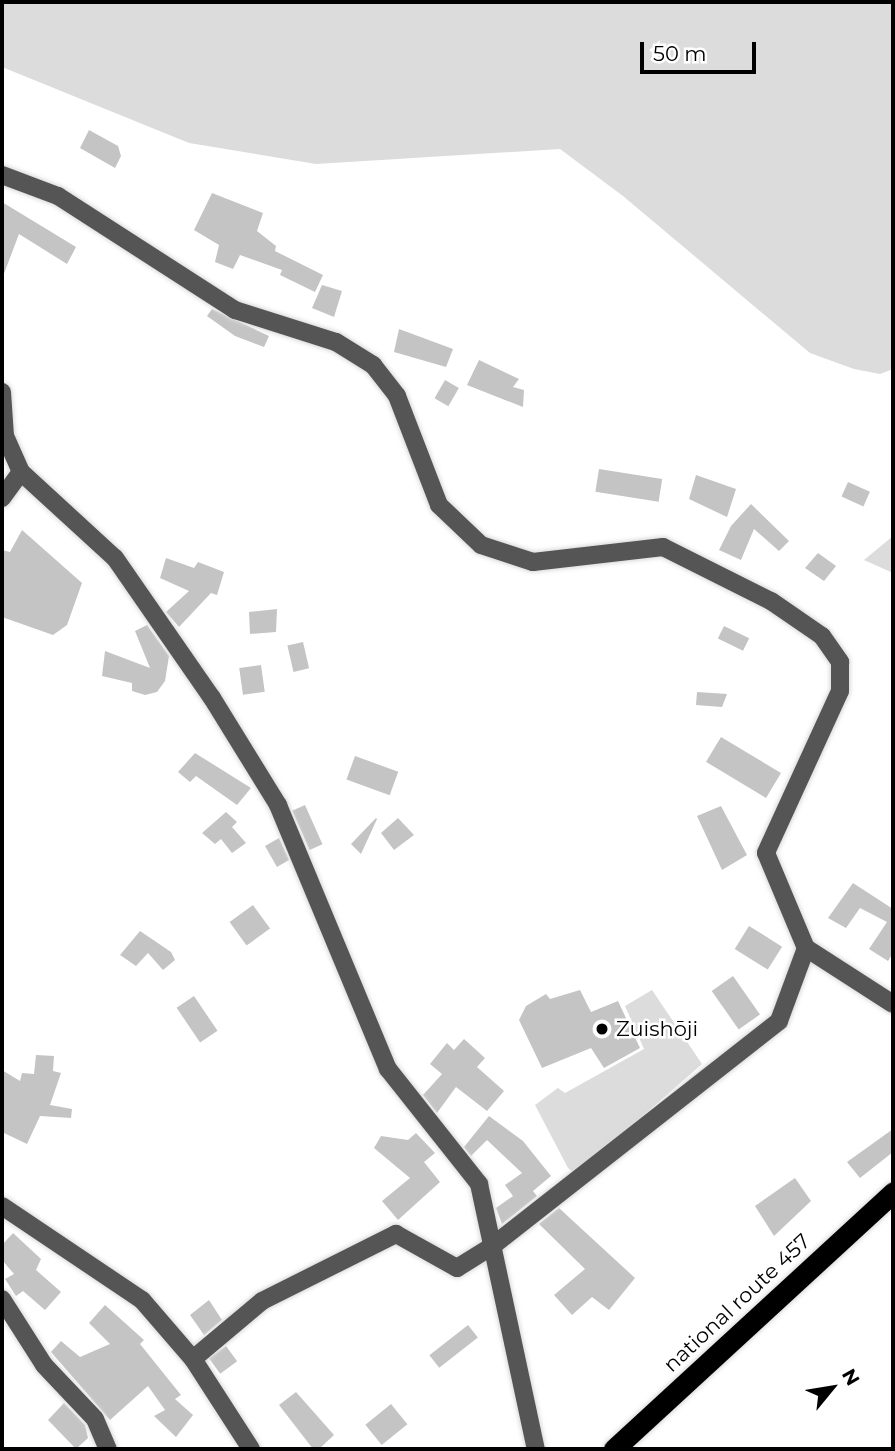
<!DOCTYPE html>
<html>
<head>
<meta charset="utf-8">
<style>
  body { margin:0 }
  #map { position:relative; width:895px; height:1451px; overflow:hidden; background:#fff; font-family:Montserrat,sans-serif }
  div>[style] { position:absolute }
  .green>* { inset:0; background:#dcdcdc }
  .building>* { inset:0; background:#c4c4c4; transform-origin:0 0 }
  .roads { filter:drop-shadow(0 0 2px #dbdbdb) drop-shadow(0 0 2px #dbdbdb) }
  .minor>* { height:18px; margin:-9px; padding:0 9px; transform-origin:9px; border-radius:9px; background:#555 }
  .highway>* { height:21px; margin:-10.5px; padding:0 10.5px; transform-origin:10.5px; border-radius:10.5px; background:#000 }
  .dots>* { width:19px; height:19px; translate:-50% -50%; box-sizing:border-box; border:4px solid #fff; border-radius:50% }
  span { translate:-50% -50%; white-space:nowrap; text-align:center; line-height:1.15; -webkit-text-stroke:5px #fff; paint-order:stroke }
  .poi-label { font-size:21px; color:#000 }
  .left { translate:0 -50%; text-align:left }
  .street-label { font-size:21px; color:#000 }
  .frame { position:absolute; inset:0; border:4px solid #000; pointer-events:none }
  .north { position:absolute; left:797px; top:1353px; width:70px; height:70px; -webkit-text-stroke:5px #fff; paint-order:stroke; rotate:60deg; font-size:19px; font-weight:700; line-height:28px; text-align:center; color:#000 }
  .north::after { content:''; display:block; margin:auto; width:24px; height:32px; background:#000; clip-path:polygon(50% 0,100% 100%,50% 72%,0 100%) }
  .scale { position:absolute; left:640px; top:42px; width:116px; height:32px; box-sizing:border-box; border:4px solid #000; border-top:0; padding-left:9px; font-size:21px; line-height:24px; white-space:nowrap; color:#000; -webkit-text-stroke:5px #fff; paint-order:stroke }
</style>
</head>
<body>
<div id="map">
  <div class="green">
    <div style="clip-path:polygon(2px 2px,893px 2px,893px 369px,880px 374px,854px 369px,810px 353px,623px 196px,560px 149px,316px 164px,189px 143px,2px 67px)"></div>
    <div style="clip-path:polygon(893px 536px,893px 573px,864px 560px)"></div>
    <div style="clip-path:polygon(652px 990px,702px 1064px,576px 1174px,568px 1168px,535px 1105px,558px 1088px,565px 1093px,644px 1049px,625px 1006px)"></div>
  </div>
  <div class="building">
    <div style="clip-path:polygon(89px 130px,118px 146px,121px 156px,115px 168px,80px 148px)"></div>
    <div style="clip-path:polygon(212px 193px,263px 213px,257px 231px,276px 246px,275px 251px,323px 275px,315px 292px,280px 275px,282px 270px,240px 255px,233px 269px,215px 262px,219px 245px,194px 230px)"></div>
    <div style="clip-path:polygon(2px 202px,76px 247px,67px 264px,19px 234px,2px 279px)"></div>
    <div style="clip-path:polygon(322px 285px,342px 291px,334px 317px,312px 308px)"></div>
    <div style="clip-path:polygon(212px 309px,269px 336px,264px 347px,235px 336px,207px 316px)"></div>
    <div style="clip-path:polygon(399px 329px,453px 349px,446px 367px,394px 352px)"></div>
    <div style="clip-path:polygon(479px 360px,519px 379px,513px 387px,524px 390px,523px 407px,467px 385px)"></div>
    <div style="left:445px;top:380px;width:16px;height:21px;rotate:30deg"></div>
    <div style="left:599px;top:469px;width:64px;height:23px;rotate:9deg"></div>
    <div style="clip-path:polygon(696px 475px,736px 489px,727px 517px,689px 499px)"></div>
    <div style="left:848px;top:482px;width:24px;height:16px;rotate:24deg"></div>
    <div style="clip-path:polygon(751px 504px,789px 541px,779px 551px,754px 529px,741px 560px,719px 550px,731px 526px)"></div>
    <div style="clip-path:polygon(22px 530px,82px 583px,67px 625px,53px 635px,2px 617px,2px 550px,10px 552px)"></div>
    <div style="clip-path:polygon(818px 553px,836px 566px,824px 581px,805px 568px)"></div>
    <div style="clip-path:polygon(166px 558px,194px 568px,198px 562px,224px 572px,217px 595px,211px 593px,179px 627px,166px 612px,189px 591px,160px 578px)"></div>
    <div style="clip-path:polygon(277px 609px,276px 632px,250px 634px,249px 612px)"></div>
    <div style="clip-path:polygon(147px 625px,169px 656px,165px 681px,157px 692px,145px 695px,132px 691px,132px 683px,102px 676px,105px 651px,150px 668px,135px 631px)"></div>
    <div style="left:724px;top:626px;width:28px;height:14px;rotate:26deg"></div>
    <div style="left:303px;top:642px;width:27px;height:16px;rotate:77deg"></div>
    <div style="left:261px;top:665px;width:27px;height:22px;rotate:82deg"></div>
    <div style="clip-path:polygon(697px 692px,727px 694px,722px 707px,696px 705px)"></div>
    <div style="left:721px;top:737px;width:70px;height:29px;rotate:31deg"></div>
    <div style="clip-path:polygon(195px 753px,251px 788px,237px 805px,196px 776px,190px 782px,178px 772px)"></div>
    <div style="left:355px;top:756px;width:46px;height:25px;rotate:20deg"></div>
    <div style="left:305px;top:805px;width:43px;height:14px;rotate:66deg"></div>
    <div style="clip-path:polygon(721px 806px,747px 855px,722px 870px,697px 816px)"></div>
    <div style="clip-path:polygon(226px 812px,237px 822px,232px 827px,246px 843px,232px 853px,221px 839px,215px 844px,202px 833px)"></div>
    <div style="clip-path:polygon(376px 818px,377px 819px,361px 854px,351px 844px)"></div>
    <div style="clip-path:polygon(398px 818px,414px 835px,394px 850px,381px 833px)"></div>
    <div style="clip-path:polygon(279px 838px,289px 860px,277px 867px,265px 846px)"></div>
    <div style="clip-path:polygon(853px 883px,893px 909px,893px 953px,888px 961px,869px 949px,887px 922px,860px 908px,846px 928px,828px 918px)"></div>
    <div style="left:253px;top:905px;width:29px;height:29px;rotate:54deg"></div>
    <div style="left:749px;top:926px;width:39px;height:27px;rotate:32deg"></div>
    <div style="clip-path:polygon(140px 931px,171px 952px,175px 960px,163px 970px,148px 953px,136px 966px,120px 955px)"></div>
    <div style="left:733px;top:976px;width:47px;height:26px;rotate:55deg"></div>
    <div style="clip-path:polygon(580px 990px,591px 1012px,618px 1001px,640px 1048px,604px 1068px,591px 1048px,542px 1068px,519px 1020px,526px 1006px,546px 994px,550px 999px)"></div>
    <div style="left:194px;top:996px;width:42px;height:21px;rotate:56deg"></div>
    <div style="clip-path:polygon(464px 1039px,485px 1058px,477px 1067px,504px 1091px,487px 1111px,456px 1087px,437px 1113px,423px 1095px,442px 1074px,430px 1064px,447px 1043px,454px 1050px)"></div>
    <div style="clip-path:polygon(36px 1055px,54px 1056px,53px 1071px,61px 1073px,50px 1105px,72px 1109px,71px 1118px,40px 1116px,27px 1144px,2px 1132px,2px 1070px,20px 1081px,22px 1073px,34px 1074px)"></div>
    <div style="clip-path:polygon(489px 1116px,523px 1141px,551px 1176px,533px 1191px,537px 1196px,502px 1224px,496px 1208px,513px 1196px,505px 1185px,522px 1173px,487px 1140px,471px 1156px,464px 1147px)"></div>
    <div style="clip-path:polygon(893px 1129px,893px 1152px,860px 1178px,847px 1162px)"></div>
    <div style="clip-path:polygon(416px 1133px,435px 1153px,424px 1162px,440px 1182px,398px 1220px,382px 1201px,410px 1178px,374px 1148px,381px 1136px,408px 1140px)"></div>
    <div style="clip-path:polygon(795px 1178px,811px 1201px,774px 1236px,755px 1206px)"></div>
    <div style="clip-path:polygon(559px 1208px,635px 1278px,609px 1310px,592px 1297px,572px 1315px,554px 1295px,585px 1269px,539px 1224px)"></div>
    <div style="clip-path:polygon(13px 1233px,41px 1259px,36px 1270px,61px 1292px,45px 1310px,23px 1291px,16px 1296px,5px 1279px,14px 1274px,2px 1260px,2px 1245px)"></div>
    <div style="clip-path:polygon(209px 1300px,222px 1320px,204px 1335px,190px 1315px)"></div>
    <div style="clip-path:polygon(105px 1305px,144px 1340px,140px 1344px,181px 1395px,175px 1399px,193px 1415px,176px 1437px,154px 1416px,165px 1410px,148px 1386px,110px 1420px,51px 1352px,61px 1341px,80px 1357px,110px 1344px,89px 1323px)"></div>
    <div style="left:468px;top:1325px;width:16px;height:49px;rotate:52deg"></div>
    <div style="left:226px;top:1346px;width:19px;height:21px;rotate:54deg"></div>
    <div style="clip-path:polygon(296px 1392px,334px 1435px,319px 1449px,313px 1449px,279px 1405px)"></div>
    <div style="clip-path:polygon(64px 1403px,85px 1425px,88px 1438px,76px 1449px,48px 1420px)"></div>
    <div style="left:391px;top:1404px;width:26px;height:33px;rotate:51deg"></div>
  </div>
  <div class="roads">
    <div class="minor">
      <div style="left:2px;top:175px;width:60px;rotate:20.6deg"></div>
      <div style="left:58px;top:196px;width:211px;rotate:32.8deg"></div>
      <div style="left:235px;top:310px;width:106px;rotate:17.6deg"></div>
      <div style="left:336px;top:342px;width:44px;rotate:31.9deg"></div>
      <div style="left:373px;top:365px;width:39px;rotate:52deg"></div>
      <div style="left:397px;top:396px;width:117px;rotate:68.9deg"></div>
      <div style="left:439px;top:505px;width:58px;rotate:43.6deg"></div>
      <div style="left:481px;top:545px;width:55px;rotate:18.1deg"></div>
      <div style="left:533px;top:562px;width:131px;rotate:-6.6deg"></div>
      <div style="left:663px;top:547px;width:121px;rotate:26.6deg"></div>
      <div style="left:771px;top:601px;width:62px;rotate:34.5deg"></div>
      <div style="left:822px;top:636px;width:32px;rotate:55deg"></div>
      <div style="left:840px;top:662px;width:29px;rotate:90deg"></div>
      <div style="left:840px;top:691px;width:178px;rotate:114.6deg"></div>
      <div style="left:766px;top:853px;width:103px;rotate:67.2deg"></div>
      <div style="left:806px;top:948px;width:103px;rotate:32.8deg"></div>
      <div style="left:2px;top:392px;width:44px;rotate:86.1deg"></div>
      <div style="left:5px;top:436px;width:39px;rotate:66deg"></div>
      <div style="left:21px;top:472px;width:127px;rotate:42.5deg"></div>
      <div style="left:115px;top:558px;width:170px;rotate:55.3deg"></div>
      <div style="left:212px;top:698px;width:126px;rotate:58.3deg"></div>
      <div style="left:278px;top:805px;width:286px;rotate:67.4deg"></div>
      <div style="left:388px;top:1069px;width:147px;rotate:51.6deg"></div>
      <div style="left:479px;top:1184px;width:271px;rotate:77.9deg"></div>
      <div style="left:2px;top:498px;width:32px;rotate:-54deg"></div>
      <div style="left:2px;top:1206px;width:169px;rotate:33.9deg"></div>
      <div style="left:142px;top:1300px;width:78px;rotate:49.2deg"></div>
      <div style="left:193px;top:1359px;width:107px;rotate:57.2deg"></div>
      <div style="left:2px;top:1299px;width:78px;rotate:57.5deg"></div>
      <div style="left:44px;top:1365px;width:74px;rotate:46.6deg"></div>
      <div style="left:95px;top:1419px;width:33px;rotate:67deg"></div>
      <div style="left:193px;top:1359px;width:90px;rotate:-40deg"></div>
      <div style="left:262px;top:1301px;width:150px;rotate:-26.6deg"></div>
      <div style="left:396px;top:1234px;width:70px;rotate:29.1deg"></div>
      <div style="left:457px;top:1268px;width:40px;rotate:-32deg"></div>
      <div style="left:491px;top:1247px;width:366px;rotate:-38.1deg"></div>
      <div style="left:779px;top:1021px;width:78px;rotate:-69.7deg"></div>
    </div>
    <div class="highway">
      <div style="left:614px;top:1449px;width:379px;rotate:-42.6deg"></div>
    </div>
  </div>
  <div class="dots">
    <div style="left:602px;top:1029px;background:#000"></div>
  </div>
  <div class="poi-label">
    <span class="left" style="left:616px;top:1029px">Zuishōji</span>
  </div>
  <div class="street-label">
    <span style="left:737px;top:1303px;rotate:-43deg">national route 457</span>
  </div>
  <div class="frame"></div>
  <div class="north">N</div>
  <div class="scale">50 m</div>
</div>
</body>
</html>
